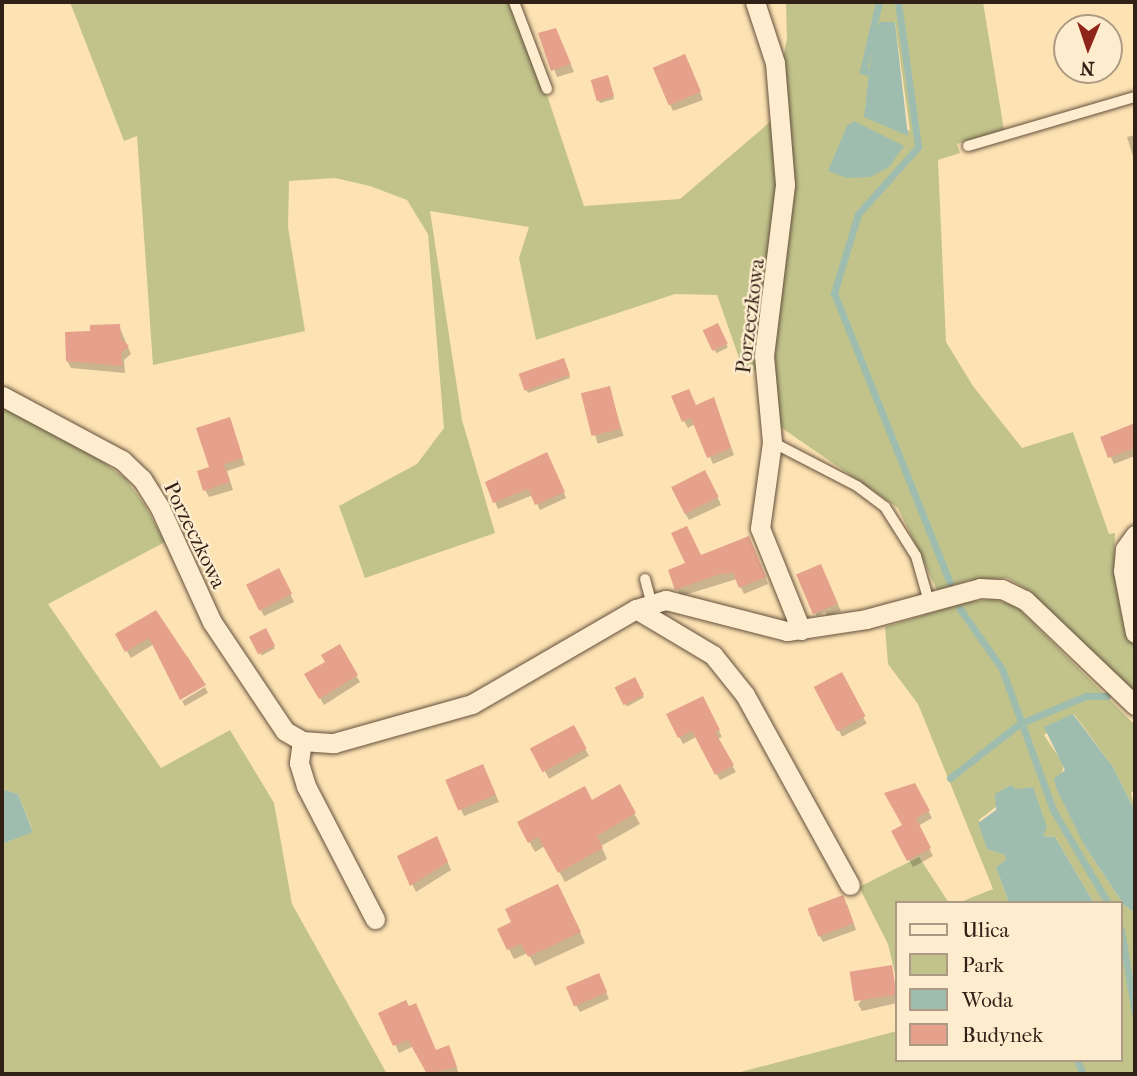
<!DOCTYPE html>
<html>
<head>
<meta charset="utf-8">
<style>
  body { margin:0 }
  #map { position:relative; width:1137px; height:1076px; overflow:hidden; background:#fde2b3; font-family:"IM FELL French Canon",serif }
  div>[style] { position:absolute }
  .green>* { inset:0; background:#c1c38b }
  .water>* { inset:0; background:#9fbdaf }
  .shadow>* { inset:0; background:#0003; transform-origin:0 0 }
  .stream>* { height:7px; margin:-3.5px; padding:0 3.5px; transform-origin:3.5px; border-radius:3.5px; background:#9fbdaf }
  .building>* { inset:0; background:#e5a18b; transform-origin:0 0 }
  .roads { filter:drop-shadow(0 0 2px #63503d) drop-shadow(0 0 2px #63503d) }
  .lane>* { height:10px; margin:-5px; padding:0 5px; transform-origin:5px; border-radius:5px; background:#feecce }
  .street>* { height:19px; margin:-9.5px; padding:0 9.5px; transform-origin:9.5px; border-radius:9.5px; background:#feecce }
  span { translate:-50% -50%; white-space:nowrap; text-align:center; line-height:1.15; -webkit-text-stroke:5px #feecce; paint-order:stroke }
  .street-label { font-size:21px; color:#302016 }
  .frame { position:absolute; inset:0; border:4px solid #302016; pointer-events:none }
  .legend { position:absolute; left:895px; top:901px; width:228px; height:161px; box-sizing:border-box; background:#feecce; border:2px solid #ac9a84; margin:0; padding:9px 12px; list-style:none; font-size:21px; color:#302016 }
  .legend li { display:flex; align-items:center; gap:14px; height:35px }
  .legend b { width:35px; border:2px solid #ac9a84 }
  .north { position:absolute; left:1053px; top:14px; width:70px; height:70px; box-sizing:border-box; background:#feecce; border:2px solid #ac9a84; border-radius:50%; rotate:182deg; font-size:19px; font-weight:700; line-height:28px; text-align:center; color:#302016 }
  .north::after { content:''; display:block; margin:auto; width:24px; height:32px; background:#8f2418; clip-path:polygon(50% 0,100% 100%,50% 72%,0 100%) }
</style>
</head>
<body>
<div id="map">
  <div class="green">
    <div style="clip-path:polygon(evenodd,70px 2px,516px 2px,584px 206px,680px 199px,770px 122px,787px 39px,786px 2px,983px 2px,1004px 130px,957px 144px,960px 153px,938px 160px,946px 342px,973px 386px,1022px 448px,1073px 432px,1109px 534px,1115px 533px,1114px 572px,1121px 613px,1135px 648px,1135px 693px,1030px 591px,1007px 578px,970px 580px,937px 590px,898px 508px,779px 426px,759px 369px,744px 372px,717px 295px,675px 294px,536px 340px,519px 258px,529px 227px,430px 211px,462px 420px,495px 533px,365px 578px,339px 506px,417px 464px,444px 428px,428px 234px,407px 200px,370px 186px,335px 178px,289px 181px,288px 227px,305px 331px,153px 365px,137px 136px,124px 141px,70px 2px,895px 22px,907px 109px,910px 131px,865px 109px,870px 72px,895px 22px)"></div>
    <div style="clip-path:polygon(2px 407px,93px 455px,125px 478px,144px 504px,165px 542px,48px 604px,161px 768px,230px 730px,274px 803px,292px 904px,387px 1074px,2px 1074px,2px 844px,33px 831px,18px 794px,2px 789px)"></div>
    <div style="clip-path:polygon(993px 599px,1016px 606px,1135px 725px,1135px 790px,1131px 793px,1135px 811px,1113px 767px,1074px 714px,1044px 735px,1064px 765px,1061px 776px,1084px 845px,1124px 905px,1135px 913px,1135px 1074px,733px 1074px,897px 1031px,897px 1060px,1121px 1060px,1121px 903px,1094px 903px,1055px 837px,1043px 836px,1043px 816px,1033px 795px,997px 806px,979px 820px,987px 849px,1005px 855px,1007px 860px,996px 867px,1009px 903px,958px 903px,993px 889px,918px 704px,888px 664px,885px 627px,967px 602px)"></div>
    <div style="clip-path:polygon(919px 857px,949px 903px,897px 903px,897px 982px,888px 944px,859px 887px)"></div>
  </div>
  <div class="water">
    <div style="clip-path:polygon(880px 22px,895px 22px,908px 136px,864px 117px,873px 38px)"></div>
    <div style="clip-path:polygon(854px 121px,904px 146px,889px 167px,870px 177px,847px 178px,828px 171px,847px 126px)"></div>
    <div style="clip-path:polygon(1073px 714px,1113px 767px,1135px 811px,1135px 913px,1124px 905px,1084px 845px,1057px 790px,1054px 779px,1065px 770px,1044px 727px)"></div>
    <div style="clip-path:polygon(1011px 785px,1016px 789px,1033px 787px,1047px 827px,1043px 836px,1055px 837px,1094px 903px,1009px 903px,996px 867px,1006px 860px,1005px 855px,987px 849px,978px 823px,996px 810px,995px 794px)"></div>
    <div style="clip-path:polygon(2px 789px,18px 794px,33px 832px,2px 844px)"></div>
  </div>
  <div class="shadow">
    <div style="clip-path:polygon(541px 34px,559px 37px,574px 72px,557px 77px)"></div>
    <div style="clip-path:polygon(689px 63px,703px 100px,673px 111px,654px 68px)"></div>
    <div style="clip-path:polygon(609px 80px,614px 99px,600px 103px,598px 100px)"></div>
    <div style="clip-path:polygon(1135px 135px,1135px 163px,1127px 137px)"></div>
    <div style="left:717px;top:325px;width:25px;height:13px;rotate:64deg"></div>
    <div style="clip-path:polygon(119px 326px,131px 354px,124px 360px,125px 373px,71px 368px,67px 361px,92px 333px)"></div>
    <div style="clip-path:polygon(565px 363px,570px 378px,528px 393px,526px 390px)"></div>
    <div style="left:609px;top:388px;width:50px;height:27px;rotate:73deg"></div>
    <div style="clip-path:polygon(714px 399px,734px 455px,713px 464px,695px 424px,688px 428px,684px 421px)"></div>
    <div style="clip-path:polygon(229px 420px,245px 465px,227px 471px,233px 490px,209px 497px,205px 490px)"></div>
    <div style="clip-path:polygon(1135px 425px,1135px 456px,1114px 464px,1102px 438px)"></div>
    <div style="clip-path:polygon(550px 460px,566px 498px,540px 510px,533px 495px,498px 509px,487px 483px)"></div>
    <div style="clip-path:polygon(709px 479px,721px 505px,689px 520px,685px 513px)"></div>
    <div style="clip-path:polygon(752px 545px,768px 584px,744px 594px,737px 579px,681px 596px,677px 589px)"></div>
    <div style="clip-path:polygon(824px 573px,841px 611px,828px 616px,825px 612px,817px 616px,813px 609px)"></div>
    <div style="clip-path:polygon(282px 577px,294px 602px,264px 616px,248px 584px)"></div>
    <div style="clip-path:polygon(155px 613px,179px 653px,188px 657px,203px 684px,154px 644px,131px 658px,117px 635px)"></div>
    <div style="left:265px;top:630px;width:21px;height:15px;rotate:62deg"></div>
    <div style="clip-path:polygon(339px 647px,360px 682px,324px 705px,307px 675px,327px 663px)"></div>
    <div style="left:841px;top:675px;width:55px;height:28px;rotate:62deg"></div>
    <div style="left:634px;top:679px;width:21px;height:19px;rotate:62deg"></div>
    <div style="clip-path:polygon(205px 687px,208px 693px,185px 706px,182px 701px)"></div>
    <div style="clip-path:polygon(702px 698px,722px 737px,717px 739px,736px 772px,720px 780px,696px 737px,683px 744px,668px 715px)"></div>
    <div style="left:573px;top:728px;width:32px;height:46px;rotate:60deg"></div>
    <div style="clip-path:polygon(486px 773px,499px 802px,464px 816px,448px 781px)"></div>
    <div style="clip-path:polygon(914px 785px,932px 818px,918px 826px,933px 856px,913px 867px,894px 832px,904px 826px)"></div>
    <div style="clip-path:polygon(619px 787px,640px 824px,601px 846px,607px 859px,565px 882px,545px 846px,535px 852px,519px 823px,592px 802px)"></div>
    <div style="clip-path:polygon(440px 845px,451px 870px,416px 892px,399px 857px)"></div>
    <div style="clip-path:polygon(563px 896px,585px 943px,535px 966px,528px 953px,514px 959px,499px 930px)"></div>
    <div style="clip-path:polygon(847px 904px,856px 930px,823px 942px,819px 935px)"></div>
    <div style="clip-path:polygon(891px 967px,897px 1003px,862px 1011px,858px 1004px)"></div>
    <div style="clip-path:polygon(602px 983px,609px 999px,580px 1012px,576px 1005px)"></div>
    <div style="clip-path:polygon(409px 1008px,437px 1052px,452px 1054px,459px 1074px,429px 1074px,414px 1046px,399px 1053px,381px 1013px)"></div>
  </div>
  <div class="stream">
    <div style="left:898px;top:2px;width:146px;rotate:82.1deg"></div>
    <div style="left:918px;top:147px;width:90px;rotate:131.8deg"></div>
    <div style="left:858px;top:214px;width:83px;rotate:106.9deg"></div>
    <div style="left:834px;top:293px;width:312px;rotate:68.2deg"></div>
    <div style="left:870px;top:72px;width:7px;rotate:-172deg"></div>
    <div style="left:863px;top:71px;width:71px;rotate:-76.9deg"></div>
    <div style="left:960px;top:609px;width:73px;rotate:55deg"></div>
    <div style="left:1002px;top:669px;width:150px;rotate:70.1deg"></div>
    <div style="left:1053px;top:810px;width:108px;rotate:59.4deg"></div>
    <div style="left:950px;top:778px;width:88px;rotate:-38deg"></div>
    <div style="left:1019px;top:724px;width:73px;rotate:-22.7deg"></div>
    <div style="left:1086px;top:696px;width:21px"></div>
    <div style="left:1121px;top:930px;width:85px;rotate:80.5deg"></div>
    <div style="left:1077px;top:1060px;width:15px;rotate:67deg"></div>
  </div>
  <div class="building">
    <div style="clip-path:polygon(556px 28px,571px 64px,551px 71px,538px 33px)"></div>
    <div style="left:685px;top:54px;width:41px;height:35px;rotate:67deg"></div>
    <div style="left:608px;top:75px;width:22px;height:18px;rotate:74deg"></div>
    <div style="left:718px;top:323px;width:23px;height:17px;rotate:65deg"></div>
    <div style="clip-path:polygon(120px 324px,121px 339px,129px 346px,121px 353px,122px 366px,66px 361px,65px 332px,90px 331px,90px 325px)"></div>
    <div style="left:564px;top:358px;width:18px;height:48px;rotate:71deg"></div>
    <div style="left:610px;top:386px;width:44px;height:30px;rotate:76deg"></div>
    <div style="clip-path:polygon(689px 389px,696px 405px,714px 397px,731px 448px,707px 458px,691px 418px,682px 422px,671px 396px)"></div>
    <div style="clip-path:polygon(230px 417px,243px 458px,224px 464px,230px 482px,203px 491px,197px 471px,209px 467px,196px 428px)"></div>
    <div style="clip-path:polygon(1135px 423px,1135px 448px,1108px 458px,1100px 437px)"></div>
    <div style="clip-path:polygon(547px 452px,565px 492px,535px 505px,528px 489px,493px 503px,485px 482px)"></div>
    <div style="left:705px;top:470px;width:30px;height:38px;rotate:63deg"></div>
    <div style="clip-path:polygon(687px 526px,701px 555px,749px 536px,766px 577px,739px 588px,733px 573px,720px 574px,675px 590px,668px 570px,685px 563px,671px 533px)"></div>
    <div style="left:821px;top:564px;width:43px;height:27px;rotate:67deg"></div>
    <div style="left:279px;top:568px;width:29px;height:37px;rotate:63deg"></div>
    <div style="clip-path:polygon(156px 610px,206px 685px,180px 700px,149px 638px,125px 652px,115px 634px)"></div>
    <div style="left:266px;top:628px;width:20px;height:19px;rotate:63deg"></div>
    <div style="clip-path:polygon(340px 644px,358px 675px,319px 699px,304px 674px,325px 662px,321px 655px)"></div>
    <div style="left:842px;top:672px;width:50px;height:32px;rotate:62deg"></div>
    <div style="left:635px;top:677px;width:20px;height:23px;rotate:63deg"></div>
    <div style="clip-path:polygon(703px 696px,720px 730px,715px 732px,734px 765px,715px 775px,692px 731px,678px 738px,666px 714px)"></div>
    <div style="left:574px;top:725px;width:27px;height:50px;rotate:62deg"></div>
    <div style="left:483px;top:764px;width:33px;height:41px;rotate:67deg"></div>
    <div style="clip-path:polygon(915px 783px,930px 811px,916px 818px,931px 848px,907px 861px,891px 831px,902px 825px,884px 793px)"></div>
    <div style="clip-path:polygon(620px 784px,636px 813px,597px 836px,603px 848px,558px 873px,538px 837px,528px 843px,517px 822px,585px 786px,592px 800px)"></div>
    <div style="clip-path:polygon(437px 836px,448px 862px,410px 886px,397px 856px)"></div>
    <div style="clip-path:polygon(558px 884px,581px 932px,528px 957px,521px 944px,507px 950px,497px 929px,511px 922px,505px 909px)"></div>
    <div style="left:843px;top:895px;width:30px;height:38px;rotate:69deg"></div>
    <div style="left:892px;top:965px;width:30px;height:43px;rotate:81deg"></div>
    <div style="left:599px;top:973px;width:21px;height:36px;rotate:67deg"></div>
    <div style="clip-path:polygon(406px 1000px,409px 1006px,416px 1003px,436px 1050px,449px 1045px,457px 1067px,427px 1074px,408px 1040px,393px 1046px,378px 1013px)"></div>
  </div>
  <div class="roads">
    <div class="lane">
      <div style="left:514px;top:2px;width:93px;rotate:69.2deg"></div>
      <div style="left:968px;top:146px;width:174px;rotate:-16.4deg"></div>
      <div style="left:772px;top:442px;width:96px;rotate:27.4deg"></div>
      <div style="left:857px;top:486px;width:35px;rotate:37deg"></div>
      <div style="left:885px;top:507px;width:58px;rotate:57.7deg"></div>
      <div style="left:916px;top:556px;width:48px;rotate:74.2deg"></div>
      <div style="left:645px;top:579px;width:24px;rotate:75deg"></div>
    </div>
    <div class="street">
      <div style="left:755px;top:2px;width:64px;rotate:71.8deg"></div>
      <div style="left:775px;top:63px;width:122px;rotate:85.3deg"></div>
      <div style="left:785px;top:185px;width:172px;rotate:97deg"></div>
      <div style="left:764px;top:356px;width:86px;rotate:84.7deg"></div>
      <div style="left:772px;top:442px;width:87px;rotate:97.9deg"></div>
      <div style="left:760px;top:528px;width:110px;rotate:68.1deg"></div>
      <div style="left:2px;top:396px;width:136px;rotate:28.1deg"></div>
      <div style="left:122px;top:460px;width:28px;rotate:44deg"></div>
      <div style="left:142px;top:479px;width:34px;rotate:58deg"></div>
      <div style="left:160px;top:508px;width:125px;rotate:65.5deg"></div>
      <div style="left:212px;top:622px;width:131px;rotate:56.2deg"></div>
      <div style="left:285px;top:731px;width:20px;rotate:30deg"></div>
      <div style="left:302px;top:741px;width:32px;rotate:4deg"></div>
      <div style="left:334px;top:743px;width:143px;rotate:-15.8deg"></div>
      <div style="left:472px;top:704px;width:190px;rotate:-30.1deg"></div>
      <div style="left:636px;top:609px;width:31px;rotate:-17deg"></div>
      <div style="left:666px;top:600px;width:125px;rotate:14.4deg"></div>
      <div style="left:787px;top:631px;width:80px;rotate:-8.6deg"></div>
      <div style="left:866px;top:619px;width:118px;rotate:-15.2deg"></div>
      <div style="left:980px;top:588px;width:22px;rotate:3deg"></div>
      <div style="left:1002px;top:589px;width:25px;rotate:26deg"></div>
      <div style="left:1025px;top:600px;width:152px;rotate:43.7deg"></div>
      <div style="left:1135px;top:535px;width:17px;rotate:126deg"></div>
      <div style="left:1125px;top:549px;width:22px;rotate:95deg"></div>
      <div style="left:1123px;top:571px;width:63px;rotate:79deg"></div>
      <div style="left:636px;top:609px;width:90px;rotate:30.9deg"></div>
      <div style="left:713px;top:655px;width:51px;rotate:51.3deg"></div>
      <div style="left:745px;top:695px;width:217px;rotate:61.1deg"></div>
      <div style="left:302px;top:741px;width:22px;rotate:98deg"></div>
      <div style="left:299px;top:763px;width:24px;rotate:73deg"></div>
      <div style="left:306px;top:786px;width:150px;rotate:62.6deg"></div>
    </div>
  </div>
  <div class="street-label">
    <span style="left:750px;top:316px;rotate:-83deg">Porzeczkowa</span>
    <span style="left:195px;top:535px;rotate:64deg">Porzeczkowa</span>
  </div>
  <div class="frame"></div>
  <ul class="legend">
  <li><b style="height:9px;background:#feecce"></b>Ulica</li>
  <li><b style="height:19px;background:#c1c38b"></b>Park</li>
  <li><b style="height:19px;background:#9fbdaf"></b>Woda</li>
  <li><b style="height:19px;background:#e5a18b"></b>Budynek</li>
  </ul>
  <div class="north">N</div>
</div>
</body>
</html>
